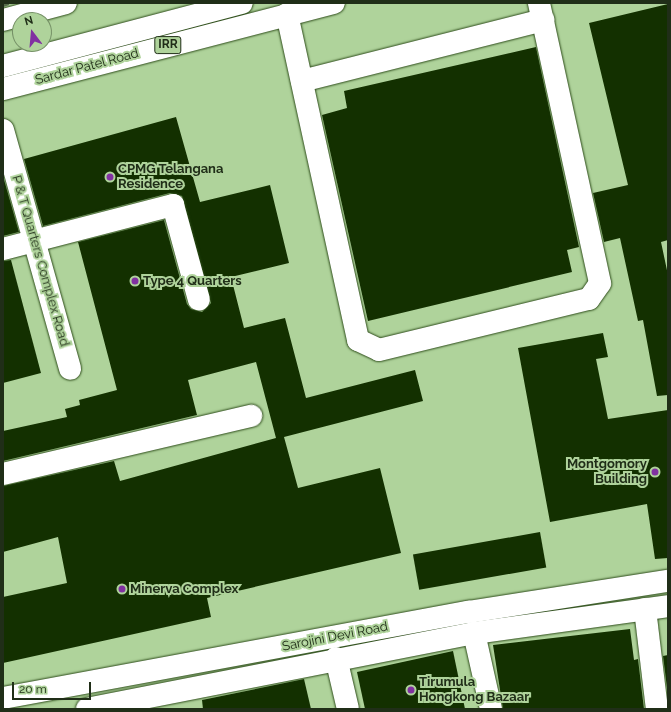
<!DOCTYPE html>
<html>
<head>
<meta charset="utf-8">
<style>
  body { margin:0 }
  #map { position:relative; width:671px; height:712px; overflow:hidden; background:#afd39b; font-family:Raleway,sans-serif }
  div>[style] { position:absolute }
  .building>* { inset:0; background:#133000; transform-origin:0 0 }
  .roads { filter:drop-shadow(0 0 1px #2e4d1b) drop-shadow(0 0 1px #2e4d1b) }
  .minor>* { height:22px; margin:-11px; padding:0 11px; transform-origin:11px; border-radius:11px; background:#fff }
  .major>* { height:22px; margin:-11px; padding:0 11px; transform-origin:11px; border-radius:11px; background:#fff }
  .rail>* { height:3px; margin-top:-1.5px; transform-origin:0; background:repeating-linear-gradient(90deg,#556b49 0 7px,transparent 0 14px) }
  .dots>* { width:11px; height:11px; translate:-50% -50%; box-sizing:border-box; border:2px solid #afd39b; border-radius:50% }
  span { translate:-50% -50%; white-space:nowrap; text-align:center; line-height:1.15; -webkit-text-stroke:4px #afd39b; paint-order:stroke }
  .shield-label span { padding:1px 3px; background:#afd39b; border:1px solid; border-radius:3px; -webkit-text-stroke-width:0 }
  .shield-label { font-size:12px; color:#202e18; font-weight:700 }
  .street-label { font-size:13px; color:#202e18 }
  .poi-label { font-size:13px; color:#202e18; font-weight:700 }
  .left { translate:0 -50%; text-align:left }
  .right { translate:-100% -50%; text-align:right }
  .frame { position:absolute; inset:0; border:4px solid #202e18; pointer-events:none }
  .north { position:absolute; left:12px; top:12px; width:40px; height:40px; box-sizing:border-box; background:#afd39b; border:1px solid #769167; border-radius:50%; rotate:344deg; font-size:11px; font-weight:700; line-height:16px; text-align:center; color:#202e18 }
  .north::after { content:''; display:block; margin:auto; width:14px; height:18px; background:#8131a1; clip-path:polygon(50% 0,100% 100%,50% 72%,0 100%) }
  .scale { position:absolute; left:12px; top:682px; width:79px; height:18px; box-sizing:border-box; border:2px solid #202e18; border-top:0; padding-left:5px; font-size:12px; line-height:14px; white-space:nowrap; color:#202e18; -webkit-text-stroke:3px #afd39b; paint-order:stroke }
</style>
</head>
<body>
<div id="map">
  <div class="building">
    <div style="clip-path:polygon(668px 4px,668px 240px,661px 242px,668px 275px,668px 395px,657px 396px,643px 320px,638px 321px,620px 238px,604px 242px,593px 193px,628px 185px,589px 23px)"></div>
    <div style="clip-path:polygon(536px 47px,579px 247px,567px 250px,572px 272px,368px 321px,322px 115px,347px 108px,344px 91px)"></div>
    <div style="clip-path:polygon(176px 117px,200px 202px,270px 185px,289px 263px,231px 277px,244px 328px,285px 318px,306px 398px,415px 370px,423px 401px,284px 437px,298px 488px,380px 468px,401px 553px,207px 598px,211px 617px,3px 663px,3px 597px,67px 583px,58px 537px,3px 552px,3px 486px,114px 461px,120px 481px,276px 438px,256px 362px,188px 380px,197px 415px,3px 461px,3px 431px,67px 417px,65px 409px,80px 405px,79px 400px,117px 390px,78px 242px,164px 220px,187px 304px,191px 309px,202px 312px,211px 303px,182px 196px,170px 193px,43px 226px,24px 159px)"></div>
    <div style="clip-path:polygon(3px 176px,19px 232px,3px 236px)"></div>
    <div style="clip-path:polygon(11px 260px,41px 373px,3px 383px,3px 261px)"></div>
    <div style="clip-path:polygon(603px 333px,608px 357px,596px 359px,608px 419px,668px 410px,668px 558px,655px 559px,647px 504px,550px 522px,518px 348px)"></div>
    <div style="left:540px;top:532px;width:36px;height:129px;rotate:80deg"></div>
    <div style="clip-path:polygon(630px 629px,634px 660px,638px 659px,644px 709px,503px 709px,493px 645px)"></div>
    <div style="clip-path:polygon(453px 651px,465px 709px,365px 709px,357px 672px)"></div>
    <div style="clip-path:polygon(668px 655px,668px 696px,663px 656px)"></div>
    <div style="clip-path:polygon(304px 679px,311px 709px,203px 709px,202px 700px)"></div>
  </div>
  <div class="roads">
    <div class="minor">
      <div style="left:287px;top:14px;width:334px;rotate:77.7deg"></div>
      <div style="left:358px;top:340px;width:23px;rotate:25deg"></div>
      <div style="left:379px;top:350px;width:216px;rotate:-13.7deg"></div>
      <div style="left:589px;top:299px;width:19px;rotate:-55deg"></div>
      <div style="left:600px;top:283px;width:287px;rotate:-102.3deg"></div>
      <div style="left:302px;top:81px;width:249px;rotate:-14.2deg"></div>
      <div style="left:3px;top:130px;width:248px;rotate:74.3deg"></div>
      <div style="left:3px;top:249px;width:176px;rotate:-14.5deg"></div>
      <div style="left:173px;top:205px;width:98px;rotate:74.7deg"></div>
      <div style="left:3px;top:474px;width:255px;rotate:-13.2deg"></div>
      <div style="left:645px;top:609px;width:101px;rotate:83.2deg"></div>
      <div style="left:474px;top:633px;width:78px;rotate:77.4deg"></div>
      <div style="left:336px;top:658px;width:52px;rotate:76.8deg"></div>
    </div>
    <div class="major">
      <div style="left:3px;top:20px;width:65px;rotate:-15.1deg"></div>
      <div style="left:3px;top:66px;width:247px;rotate:-14.8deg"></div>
      <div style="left:3px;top:89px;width:342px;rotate:-14.6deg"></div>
      <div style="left:3px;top:698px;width:474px;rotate:-10.5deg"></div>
      <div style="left:469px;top:612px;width:201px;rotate:-8.9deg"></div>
      <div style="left:87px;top:709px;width:394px;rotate:-11.1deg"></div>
      <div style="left:474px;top:633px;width:196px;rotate:-7.9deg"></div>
    </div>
  </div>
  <div class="rail">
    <div style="left:3px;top:5px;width:6px;rotate:-18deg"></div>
  </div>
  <div class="dots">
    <div style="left:110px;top:177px;background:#8131a1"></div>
    <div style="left:135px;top:281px;background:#8131a1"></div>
    <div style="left:655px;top:472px;background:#8131a1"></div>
    <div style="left:122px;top:589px;background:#8131a1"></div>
    <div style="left:411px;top:690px;background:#8131a1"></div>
  </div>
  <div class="shield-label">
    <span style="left:168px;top:45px">IRR</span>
  </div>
  <div class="street-label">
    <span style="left:87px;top:67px;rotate:-15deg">Sardar Patel Road</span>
    <span style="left:40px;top:261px;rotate:74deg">P &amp; T Quarters Complex Road</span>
    <span style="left:335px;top:637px;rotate:-11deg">Sarojini Devi Road</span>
  </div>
  <div class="poi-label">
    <span class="left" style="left:118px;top:177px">CPMG Telangana<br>Residence</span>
    <span class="left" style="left:143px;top:281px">Type 4 Quarters</span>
    <span class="right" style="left:647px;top:472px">Montgomory<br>Building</span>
    <span class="left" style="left:130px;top:589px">Minerva Complex</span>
    <span class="left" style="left:419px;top:690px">Tirumula<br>Hongkong Bazaar</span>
  </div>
  <div class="frame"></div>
  <div class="north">N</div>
  <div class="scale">20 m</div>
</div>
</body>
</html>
